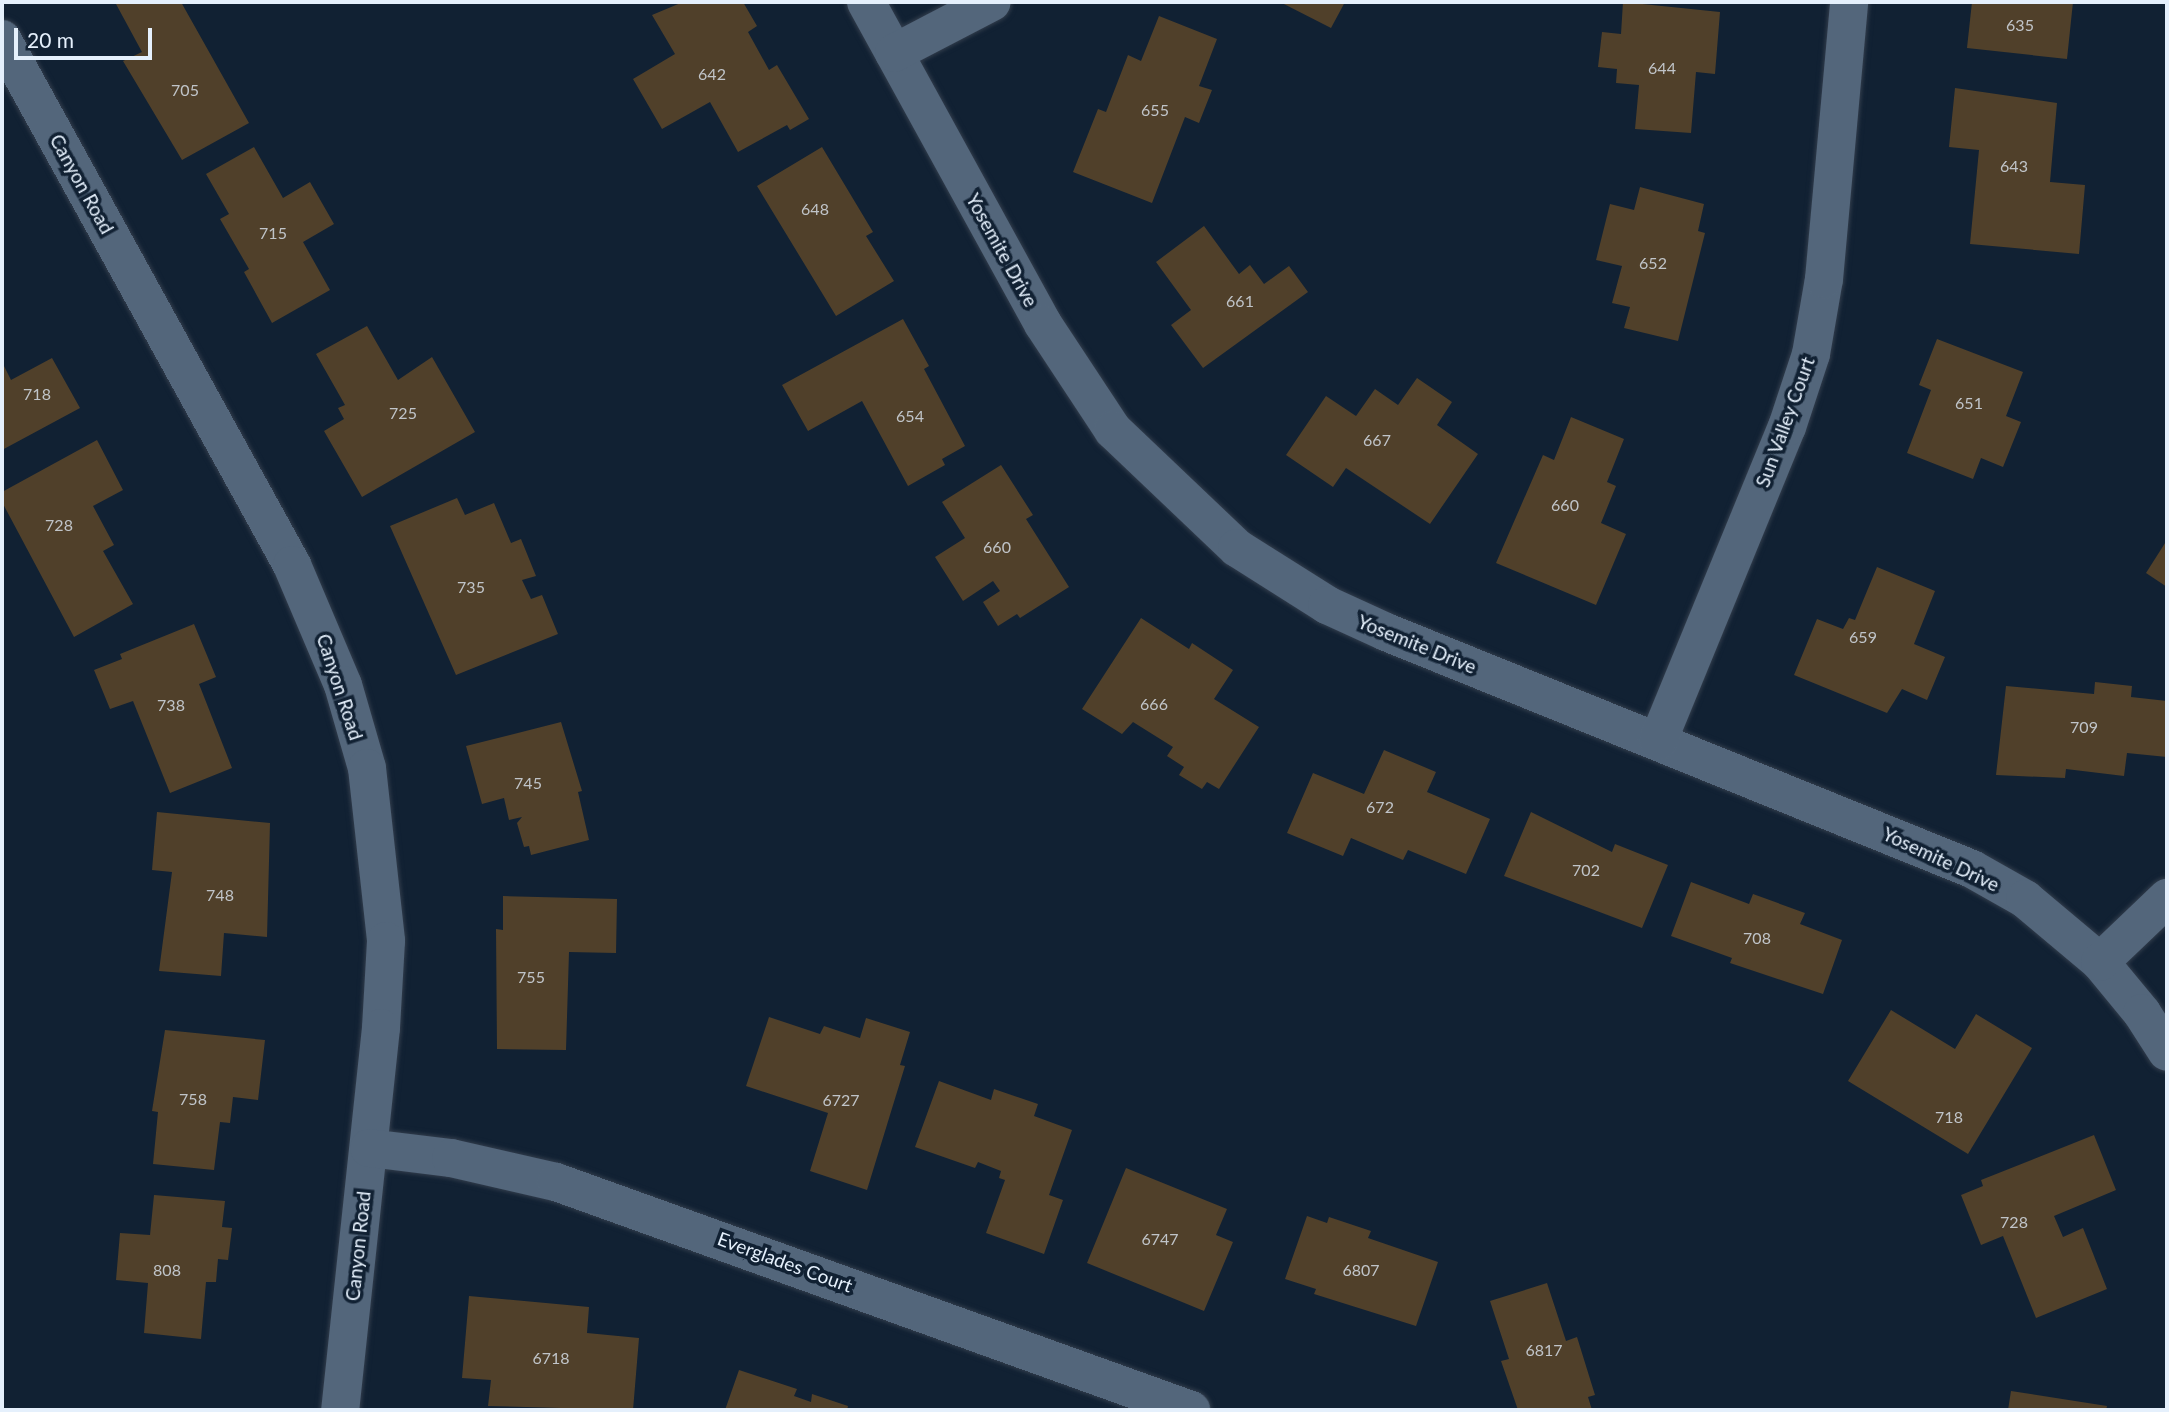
<!DOCTYPE html>
<html>
<head>
<meta charset="utf-8">
<style>
  body { margin:0 }
  #map { position:relative; width:2169px; height:1412px; overflow:hidden; background:#112133; font-family:Lato,sans-serif }
  div>[style] { position:absolute }
  .building>* { inset:0; background:#50402a }
  .roads { filter:drop-shadow(0 0 2px #323d4c) drop-shadow(0 0 2px #323d4c) }
  .minor>* { height:38px; margin:-19px; padding:0 19px; transform-origin:19px; border-radius:19px; background:#53667b }
  span { translate:-50% -50%; white-space:nowrap; text-align:center; line-height:1.15; -webkit-text-stroke:7px #112133; paint-order:stroke }
  .number-label { font-size:16px; color:#c0c4c8 }
  .number-label span { -webkit-text-stroke-width:0 }
  .street-label { font-size:19px; color:#e5f0fc }
  .frame { position:absolute; inset:0; border:4px solid #e5f0fc; pointer-events:none }
  .scale { position:absolute; left:14px; top:28px; width:138px; height:32px; box-sizing:border-box; border:4px solid #e5f0fc; border-top:0; padding-left:9px; font-size:21px; line-height:24px; white-space:nowrap; color:#e5f0fc; -webkit-text-stroke:5px #112133; paint-order:stroke }
</style>
</head>
<body>
<div id="map">
  <div class="building">
    <div style="clip-path:polygon(121px 2px,181px 2px,249px 123px,182px 160px,123px 61px,142px 52px,116px 4px)"></div>
    <div style="clip-path:polygon(683px 2px,743px 2px,757px 26px,748px 32px,769px 70px,777px 65px,809px 119px,790px 130px,787px 125px,738px 152px,710px 102px,662px 129px,633px 79px,675px 54px,652px 15px)"></div>
    <div style="clip-path:polygon(1280px 2px,1345px 2px,1331px 28px)"></div>
    <div style="clip-path:polygon(1623px 2px,1720px 12px,1715px 74px,1696px 72px,1691px 133px,1635px 129px,1639px 85px,1616px 83px,1617px 69px,1598px 67px,1602px 32px,1621px 34px)"></div>
    <div style="clip-path:polygon(1972px 2px,2073px 2px,2067px 59px,1967px 48px)"></div>
    <div style="clip-path:polygon(1159px 16px,1217px 39px,1199px 86px,1212px 90px,1199px 123px,1185px 117px,1152px 203px,1073px 172px,1098px 109px,1106px 112px,1128px 55px,1141px 61px)"></div>
    <div style="clip-path:polygon(1955px 88px,2057px 103px,2050px 182px,2085px 185px,2079px 254px,1970px 244px,1979px 150px,1949px 147px)"></div>
    <div style="clip-path:polygon(254px 147px,283px 198px,310px 182px,334px 224px,303px 242px,330px 290px,272px 323px,244px 272px,249px 269px,220px 219px,229px 214px,206px 174px)"></div>
    <div style="clip-path:polygon(822px 147px,873px 232px,866px 236px,894px 281px,836px 316px,757px 186px)"></div>
    <div style="clip-path:polygon(1640px 187px,1704px 204px,1698px 231px,1705px 233px,1678px 341px,1624px 328px,1630px 307px,1612px 303px,1622px 266px,1596px 260px,1610px 204px,1634px 210px)"></div>
    <div style="clip-path:polygon(1204px 226px,1239px 274px,1250px 265px,1264px 284px,1289px 266px,1308px 292px,1203px 368px,1171px 325px,1191px 310px,1156px 262px)"></div>
    <div style="clip-path:polygon(903px 319px,929px 366px,924px 369px,965px 446px,942px 459px,945px 465px,908px 486px,862px 401px,808px 431px,782px 385px)"></div>
    <div style="clip-path:polygon(367px 326px,398px 380px,432px 357px,475px 432px,362px 497px,324px 431px,344px 419px,338px 408px,345px 405px,316px 354px)"></div>
    <div style="clip-path:polygon(1937px 339px,2023px 372px,2006px 416px,2021px 422px,2003px 467px,1981px 458px,1973px 479px,1907px 453px,1931px 390px,1919px 385px)"></div>
    <div style="clip-path:polygon(52px 358px,80px 408px,2px 450px,2px 362px,11px 380px)"></div>
    <div style="clip-path:polygon(1417px 378px,1452px 402px,1437px 425px,1478px 454px,1430px 524px,1346px 468px,1333px 487px,1286px 455px,1326px 396px,1356px 416px,1375px 389px,1398px 405px)"></div>
    <div style="clip-path:polygon(1571px 417px,1624px 439px,1607px 482px,1616px 486px,1601px 523px,1626px 534px,1596px 605px,1496px 563px,1543px 455px,1554px 460px)"></div>
    <div style="clip-path:polygon(97px 440px,123px 490px,93px 506px,114px 545px,103px 551px,133px 604px,74px 637px,2px 502px,2px 492px)"></div>
    <div style="clip-path:polygon(1001px 465px,1033px 515px,1026px 519px,1069px 587px,1020px 618px,1017px 614px,998px 626px,983px 602px,1000px 591px,993px 581px,963px 601px,935px 557px,965px 538px,942px 502px)"></div>
    <div style="clip-path:polygon(457px 498px,465px 515px,494px 503px,511px 543px,521px 539px,536px 576px,522px 580px,531px 599px,542px 595px,558px 634px,456px 675px,390px 526px)"></div>
    <div style="clip-path:polygon(2167px 540px,2167px 587px,2146px 573px)"></div>
    <div style="clip-path:polygon(1877px 567px,1935px 591px,1914px 644px,1945px 657px,1927px 700px,1902px 689px,1887px 713px,1794px 675px,1817px 619px,1843px 629px,1849px 618px,1855px 620px)"></div>
    <div style="clip-path:polygon(1141px 618px,1189px 649px,1192px 643px,1233px 670px,1214px 699px,1259px 727px,1219px 789px,1207px 782px,1202px 789px,1179px 775px,1184px 767px,1167px 756px,1173px 747px,1133px 722px,1122px 734px,1082px 709px)"></div>
    <div style="clip-path:polygon(194px 624px,216px 677px,199px 684px,232px 768px,170px 793px,133px 701px,110px 709px,94px 670px,122px 659px,120px 654px)"></div>
    <div style="clip-path:polygon(2095px 682px,2132px 686px,2131px 697px,2167px 701px,2167px 757px,2127px 753px,2124px 776px,2066px 769px,2065px 778px,1996px 775px,2006px 686px,2094px 694px)"></div>
    <div style="clip-path:polygon(561px 722px,582px 791px,578px 792px,589px 840px,531px 855px,529px 846px,524px 847px,517px 823px,522px 817px,509px 820px,504px 798px,482px 804px,466px 746px)"></div>
    <div style="clip-path:polygon(1384px 750px,1436px 772px,1427px 792px,1490px 819px,1466px 874px,1408px 850px,1403px 860px,1351px 838px,1343px 856px,1287px 833px,1313px 773px,1364px 794px)"></div>
    <div style="clip-path:polygon(157px 812px,270px 823px,267px 937px,224px 933px,221px 976px,159px 971px,172px 872px,152px 870px)"></div>
    <div style="clip-path:polygon(1531px 812px,1612px 852px,1615px 844px,1668px 865px,1642px 928px,1504px 876px)"></div>
    <div style="clip-path:polygon(1691px 882px,1749px 904px,1753px 894px,1805px 913px,1800px 924px,1842px 940px,1823px 994px,1730px 963px,1732px 958px,1671px 936px)"></div>
    <div style="clip-path:polygon(503px 896px,617px 899px,616px 953px,569px 952px,566px 1050px,497px 1049px,496px 929px,503px 930px)"></div>
    <div style="clip-path:polygon(1891px 1010px,1955px 1049px,1976px 1014px,2032px 1048px,1968px 1154px,1848px 1081px)"></div>
    <div style="clip-path:polygon(769px 1017px,820px 1034px,824px 1026px,860px 1038px,866px 1018px,910px 1032px,900px 1065px,905px 1066px,867px 1190px,810px 1171px,828px 1113px,746px 1086px)"></div>
    <div style="clip-path:polygon(165px 1030px,265px 1040px,258px 1100px,233px 1097px,230px 1123px,220px 1122px,214px 1170px,153px 1164px,158px 1112px,152px 1111px)"></div>
    <div style="clip-path:polygon(939px 1081px,991px 1100px,994px 1089px,1038px 1104px,1034px 1116px,1072px 1130px,1049px 1195px,1063px 1200px,1044px 1254px,986px 1233px,1005px 1180px,999px 1178px,1001px 1171px,978px 1162px,975px 1168px,915px 1147px)"></div>
    <div style="clip-path:polygon(2094px 1135px,2116px 1190px,2054px 1216px,2063px 1237px,2083px 1228px,2107px 1289px,2036px 1318px,2003px 1236px,1981px 1245px,1961px 1195px,1983px 1186px,1981px 1180px)"></div>
    <div style="clip-path:polygon(1126px 1168px,1227px 1209px,1216px 1235px,1233px 1242px,1204px 1311px,1087px 1263px)"></div>
    <div style="clip-path:polygon(154px 1195px,225px 1201px,222px 1227px,232px 1228px,228px 1260px,218px 1259px,216px 1282px,206px 1282px,201px 1339px,144px 1333px,148px 1283px,116px 1280px,120px 1233px,150px 1235px)"></div>
    <div style="clip-path:polygon(1307px 1216px,1327px 1223px,1329px 1217px,1371px 1231px,1368px 1238px,1438px 1262px,1416px 1326px,1314px 1294px,1316px 1289px,1285px 1279px)"></div>
    <div style="clip-path:polygon(1547px 1283px,1566px 1341px,1577px 1337px,1595px 1395px,1588px 1397px,1592px 1410px,1518px 1410px,1501px 1361px,1509px 1359px,1490px 1301px)"></div>
    <div style="clip-path:polygon(469px 1296px,589px 1307px,587px 1333px,639px 1338px,633px 1410px,488px 1406px,491px 1380px,462px 1378px)"></div>
    <div style="clip-path:polygon(739px 1370px,797px 1389px,794px 1396px,811px 1402px,812px 1394px,848px 1406px,847px 1410px,725px 1410px)"></div>
    <div style="clip-path:polygon(2011px 1391px,2107px 1406px,2106px 1410px,2008px 1410px)"></div>
  </div>
  <div class="roads">
    <div class="minor">
      <div style="left:866px;top:2px;width:367px;rotate:61.2deg"></div>
      <div style="left:1043px;top:324px;width:127px;rotate:56.6deg"></div>
      <div style="left:1113px;top:430px;width:171px;rotate:43.6deg"></div>
      <div style="left:1237px;top:548px;width:107px;rotate:32.3deg"></div>
      <div style="left:1327px;top:605px;width:65px;rotate:24.6deg"></div>
      <div style="left:1386px;top:632px;width:632px;rotate:22.02deg"></div>
      <div style="left:1972px;top:869px;width:61px;rotate:29.5deg"></div>
      <div style="left:2025px;top:899px;width:98px;rotate:40deg"></div>
      <div style="left:2100px;top:962px;width:66px;rotate:50.5deg"></div>
      <div style="left:2142px;top:1013px;width:46px;rotate:57.3deg"></div>
      <div style="left:2px;top:39px;width:601px;rotate:61.13deg"></div>
      <div style="left:292px;top:565px;width:130px;rotate:67deg"></div>
      <div style="left:343px;top:685px;width:86px;rotate:73.9deg"></div>
      <div style="left:367px;top:768px;width:174px;rotate:83.7deg"></div>
      <div style="left:386px;top:941px;width:87px;rotate:93.3deg"></div>
      <div style="left:381px;top:1028px;width:384px;rotate:96.1deg"></div>
      <div style="left:894px;top:53px;width:110px;rotate:-27.5deg"></div>
      <div style="left:1658px;top:741px;width:339px;rotate:-67.7deg"></div>
      <div style="left:1787px;top:427px;width:77px;rotate:-71.8deg"></div>
      <div style="left:1811px;top:354px;width:76px;rotate:-80.2deg"></div>
      <div style="left:1824px;top:279px;width:278px;rotate:-84.8deg"></div>
      <div style="left:2100px;top:962px;width:93px;rotate:-43.7deg"></div>
      <div style="left:369px;top:1148px;width:83px;rotate:7deg"></div>
      <div style="left:451px;top:1158px;width:108px;rotate:12.9deg"></div>
      <div style="left:556px;top:1182px;width:675px;rotate:19.75deg"></div>
    </div>
  </div>
  <div class="number-label">
    <span style="left:2020px;top:25px">635</span>
    <span style="left:1662px;top:68px">644</span>
    <span style="left:712px;top:74px">642</span>
    <span style="left:185px;top:90px">705</span>
    <span style="left:1155px;top:110px">655</span>
    <span style="left:2014px;top:166px">643</span>
    <span style="left:815px;top:209px">648</span>
    <span style="left:273px;top:233px">715</span>
    <span style="left:1653px;top:263px">652</span>
    <span style="left:1240px;top:301px">661</span>
    <span style="left:37px;top:394px">718</span>
    <span style="left:1969px;top:403px">651</span>
    <span style="left:403px;top:413px">725</span>
    <span style="left:910px;top:416px">654</span>
    <span style="left:1377px;top:440px">667</span>
    <span style="left:1565px;top:505px">660</span>
    <span style="left:59px;top:525px">728</span>
    <span style="left:997px;top:547px">660</span>
    <span style="left:471px;top:587px">735</span>
    <span style="left:1863px;top:637px">659</span>
    <span style="left:1154px;top:704px">666</span>
    <span style="left:171px;top:705px">738</span>
    <span style="left:2084px;top:727px">709</span>
    <span style="left:528px;top:783px">745</span>
    <span style="left:1380px;top:807px">672</span>
    <span style="left:1586px;top:870px">702</span>
    <span style="left:220px;top:895px">748</span>
    <span style="left:1757px;top:938px">708</span>
    <span style="left:531px;top:977px">755</span>
    <span style="left:193px;top:1099px">758</span>
    <span style="left:841px;top:1100px">6727</span>
    <span style="left:1949px;top:1117px">718</span>
    <span style="left:2014px;top:1222px">728</span>
    <span style="left:1160px;top:1239px">6747</span>
    <span style="left:167px;top:1270px">808</span>
    <span style="left:1361px;top:1270px">6807</span>
    <span style="left:1544px;top:1350px">6817</span>
    <span style="left:551px;top:1358px">6718</span>
  </div>
  <div class="street-label">
    <span style="left:82px;top:184px;rotate:61deg">Canyon Road</span>
    <span style="left:1002px;top:250px;rotate:61deg">Yosemite Drive</span>
    <span style="left:1785px;top:422px;rotate:-70deg">Sun Valley Court</span>
    <span style="left:1417px;top:644px;rotate:22deg">Yosemite Drive</span>
    <span style="left:340px;top:687px;rotate:72deg">Canyon Road</span>
    <span style="left:1941px;top:859px;rotate:25deg">Yosemite Drive</span>
    <span style="left:358px;top:1246px;rotate:-84deg">Canyon Road</span>
    <span style="left:785px;top:1262px;rotate:20deg">Everglades Court</span>
  </div>
  <div class="frame"></div>
  <div class="scale">20 m</div>
</div>
</body>
</html>
